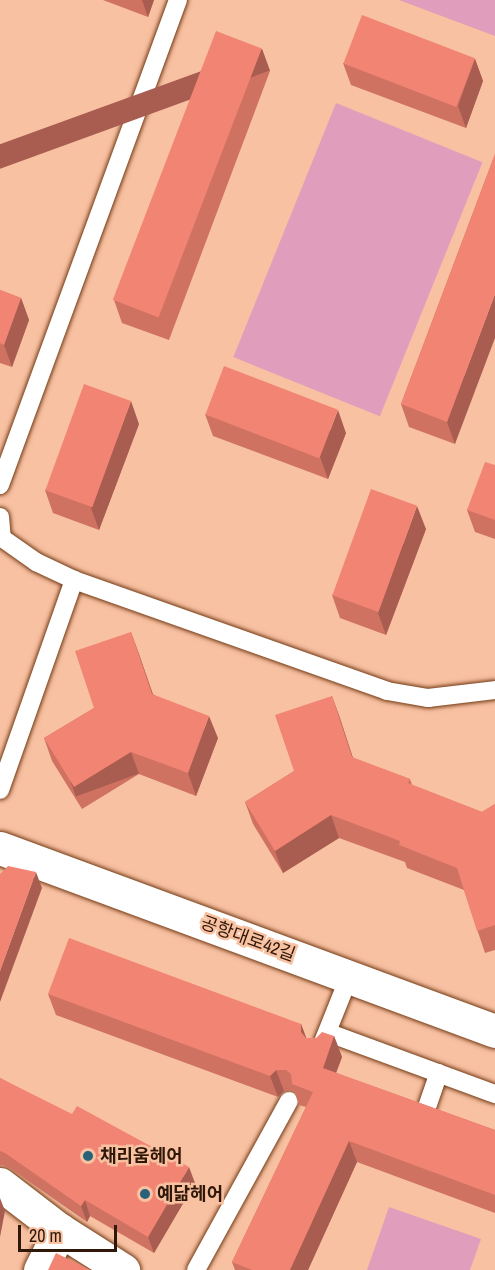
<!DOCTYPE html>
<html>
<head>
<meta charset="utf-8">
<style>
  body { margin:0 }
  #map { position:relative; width:495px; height:1270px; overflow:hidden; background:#f8c1a2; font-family:"Archivo Narrow","Noto Sans KR",sans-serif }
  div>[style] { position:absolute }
  .green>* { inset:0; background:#e09ebc; transform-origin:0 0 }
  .roads { filter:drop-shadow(0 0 2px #743a14) drop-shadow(0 0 2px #743a14) }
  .lane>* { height:18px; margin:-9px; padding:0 9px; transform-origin:9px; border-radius:9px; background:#fff }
  .street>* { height:33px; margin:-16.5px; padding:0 16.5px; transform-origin:16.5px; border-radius:16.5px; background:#fff }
  .wall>* { inset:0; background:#cf7262 }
  .shaded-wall>* { inset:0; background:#a95c50; transform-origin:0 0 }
  .building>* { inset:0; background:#f18472; transform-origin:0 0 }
  .dots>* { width:16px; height:16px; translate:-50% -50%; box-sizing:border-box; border:3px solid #f8c1a2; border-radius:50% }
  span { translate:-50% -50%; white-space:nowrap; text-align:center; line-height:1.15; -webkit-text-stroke:5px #f8c1a2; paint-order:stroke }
  .street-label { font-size:18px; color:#301808 }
  .poi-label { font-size:18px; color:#301808; font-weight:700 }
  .left { translate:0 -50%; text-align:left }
  .scale { position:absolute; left:18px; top:1225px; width:99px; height:27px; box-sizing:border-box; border:3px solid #301808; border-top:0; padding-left:8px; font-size:18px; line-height:21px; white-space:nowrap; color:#301808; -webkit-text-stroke:4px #f8c1a2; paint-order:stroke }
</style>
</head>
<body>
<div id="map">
  <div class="green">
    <div style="clip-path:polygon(399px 0,495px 0,495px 36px)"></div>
    <div style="left:336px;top:103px;width:158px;height:274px;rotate:22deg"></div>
    <div style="clip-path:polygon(389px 1207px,481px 1239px,470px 1270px,367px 1270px)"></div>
  </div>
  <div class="roads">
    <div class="lane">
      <div style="left:0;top:485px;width:517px;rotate:-69.85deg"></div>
      <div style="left:0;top:517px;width:21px;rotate:85deg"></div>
      <div style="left:2px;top:538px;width:42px;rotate:35.2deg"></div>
      <div style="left:36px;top:562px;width:42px;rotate:25.3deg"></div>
      <div style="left:74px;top:580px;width:332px;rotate:19.5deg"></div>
      <div style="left:387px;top:691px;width:42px;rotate:9.7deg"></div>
      <div style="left:428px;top:698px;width:67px;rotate:-6.8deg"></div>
      <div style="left:0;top:790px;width:223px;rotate:-70.6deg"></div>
      <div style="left:329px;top:1033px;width:177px;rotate:20.2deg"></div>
      <div style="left:323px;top:1042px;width:70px;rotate:-68.2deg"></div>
      <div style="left:426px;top:1110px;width:39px;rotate:-71deg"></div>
      <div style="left:196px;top:1270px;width:193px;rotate:-61.2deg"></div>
    </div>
    <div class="street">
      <div style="left:0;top:848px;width:528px;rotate:20.29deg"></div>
      <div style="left:0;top:1184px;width:76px;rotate:37.5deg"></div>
      <div style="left:60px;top:1230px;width:75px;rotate:32.4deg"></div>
      <div style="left:40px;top:1270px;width:45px;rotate:-63.4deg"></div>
    </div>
  </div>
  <div class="wall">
    <div style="clip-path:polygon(103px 0,154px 0,148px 17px)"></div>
    <div style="clip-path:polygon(262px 49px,270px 71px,169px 340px,122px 323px,114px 300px)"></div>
    <div style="clip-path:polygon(475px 59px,483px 81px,466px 128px,351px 85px,343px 63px)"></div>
    <div style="clip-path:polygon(495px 154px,455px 444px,409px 427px,401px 404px)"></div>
    <div style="clip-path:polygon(0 290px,21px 298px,29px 320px,12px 367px,0 363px)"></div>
    <div style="clip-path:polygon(205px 414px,346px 433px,328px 479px,213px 436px)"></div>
    <div style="clip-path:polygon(139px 424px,99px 530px,53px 513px,45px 490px)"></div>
    <div style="clip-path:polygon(495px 465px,495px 539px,475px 532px,467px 510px)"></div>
    <div style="clip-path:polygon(426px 529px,386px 635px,340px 618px,332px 595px)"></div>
    <div style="clip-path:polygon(131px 632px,153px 694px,218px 738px,196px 796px,139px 774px,82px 809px,52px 761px,44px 738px,94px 708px)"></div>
    <div style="clip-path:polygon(332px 696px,353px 758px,410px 779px,412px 785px,482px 812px,495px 804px,495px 950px,485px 953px,464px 890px,407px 868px,405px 862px,339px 838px,283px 873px,253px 824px,245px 802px,294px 771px)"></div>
    <div style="clip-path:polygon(48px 994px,301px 1024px,306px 1038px,316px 1038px,334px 1036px,342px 1057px,336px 1073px,495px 1130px,495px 1213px,357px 1162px,308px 1270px,235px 1270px,232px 1262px,306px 1107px,299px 1105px,294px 1091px,284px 1091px,278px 1097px,56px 1015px)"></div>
    <div style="clip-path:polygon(0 1078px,195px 1183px,154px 1253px,90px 1216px,87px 1222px,11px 1169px,2px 1165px,0 1166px)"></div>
  </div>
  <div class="shaded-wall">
    <div style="clip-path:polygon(142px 0,154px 0,148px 17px)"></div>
    <div style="left:262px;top:49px;width:23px;height:287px;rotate:70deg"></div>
    <div style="clip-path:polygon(475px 59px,483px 81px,466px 128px,458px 106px)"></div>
    <div style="clip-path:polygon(495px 294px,495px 338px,455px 444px,447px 422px)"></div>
    <div style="clip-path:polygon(21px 298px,29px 320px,12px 367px,4px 345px)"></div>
    <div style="clip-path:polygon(131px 401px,139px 424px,99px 530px,91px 508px)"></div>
    <div style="clip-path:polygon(338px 410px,346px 433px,328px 479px,320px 457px)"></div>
    <div style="clip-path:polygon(417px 506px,426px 529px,386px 635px,378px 613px)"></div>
    <div style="clip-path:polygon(131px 632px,139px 654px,160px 716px,152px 694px)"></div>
    <div style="clip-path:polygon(332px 696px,340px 718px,360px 780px,352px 757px)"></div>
    <div style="clip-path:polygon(209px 716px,218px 738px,196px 796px,188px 773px)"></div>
    <div style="left:131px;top:752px;width:23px;height:67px;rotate:70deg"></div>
    <div style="clip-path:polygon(331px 815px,339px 838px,283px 873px,275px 851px)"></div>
    <div style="clip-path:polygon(36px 872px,42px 888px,0 1002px,0 971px)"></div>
    <div style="clip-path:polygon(301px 1024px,309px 1045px,301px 1032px)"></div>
    <div style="clip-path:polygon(334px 1036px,342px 1057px,330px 1089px,323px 1068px)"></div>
    <div style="clip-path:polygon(276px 1070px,284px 1091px,278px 1097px,270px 1076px)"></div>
    <div style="clip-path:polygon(349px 1141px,357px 1162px,308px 1270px,290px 1270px)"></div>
    <div style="clip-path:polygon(189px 1167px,195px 1183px,154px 1253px,148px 1237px)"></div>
    <div style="clip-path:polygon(0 1198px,5px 1211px,0 1237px)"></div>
    <div style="clip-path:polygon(85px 1200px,90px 1216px,87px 1222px,81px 1206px)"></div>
  </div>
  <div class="building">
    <div style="left:362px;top:15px;width:121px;height:52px;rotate:21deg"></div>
    <div style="left:216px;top:31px;width:49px;height:288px;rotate:21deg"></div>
    <div style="clip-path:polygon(495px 154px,495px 294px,447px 422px,401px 404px)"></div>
    <div style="clip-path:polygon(0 290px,21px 298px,4px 345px,0 343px)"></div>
    <div style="left:224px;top:366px;width:122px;height:52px;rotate:21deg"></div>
    <div style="left:84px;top:384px;width:50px;height:113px;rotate:20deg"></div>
    <div style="clip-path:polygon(485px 462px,495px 465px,495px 520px,467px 510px)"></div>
    <div style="left:371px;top:489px;width:49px;height:113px;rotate:20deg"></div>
    <div style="clip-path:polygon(131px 632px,152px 694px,209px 716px,188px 773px,131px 752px,74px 787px,44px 738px,94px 708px,75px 651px)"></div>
    <div style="clip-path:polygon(332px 696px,352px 757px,410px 779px,408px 783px,482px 812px,495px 804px,495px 925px,477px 931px,457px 868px,399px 845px,400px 841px,331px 815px,275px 851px,245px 802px,294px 771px,275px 715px)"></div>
    <div style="clip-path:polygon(8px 866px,36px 872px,0 971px,0 874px)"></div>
    <div style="clip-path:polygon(69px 938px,301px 1024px,301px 1032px,306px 1038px,316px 1038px,322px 1032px,334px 1036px,323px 1068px,495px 1130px,495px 1195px,349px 1141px,290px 1270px,252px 1270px,232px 1262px,313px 1092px,292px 1084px,291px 1074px,286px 1070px,276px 1070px,270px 1076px,48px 994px)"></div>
    <div style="clip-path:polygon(0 1078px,72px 1114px,77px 1106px,189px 1167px,148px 1237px,85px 1200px,81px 1206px,5px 1153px,0 1151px)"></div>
    <div style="clip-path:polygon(56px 1253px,90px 1270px,48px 1270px)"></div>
  </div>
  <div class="dots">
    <div style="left:88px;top:1156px;background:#28617a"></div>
    <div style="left:145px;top:1194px;background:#28617a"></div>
  </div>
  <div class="street-label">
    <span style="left:248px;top:939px;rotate:20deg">공항대로42길</span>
  </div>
  <div class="poi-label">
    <span class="left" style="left:100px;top:1156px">채리움헤어</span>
    <span class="left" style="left:157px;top:1194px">예닮헤어</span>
  </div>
  <div class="scale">20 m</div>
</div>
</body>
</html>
